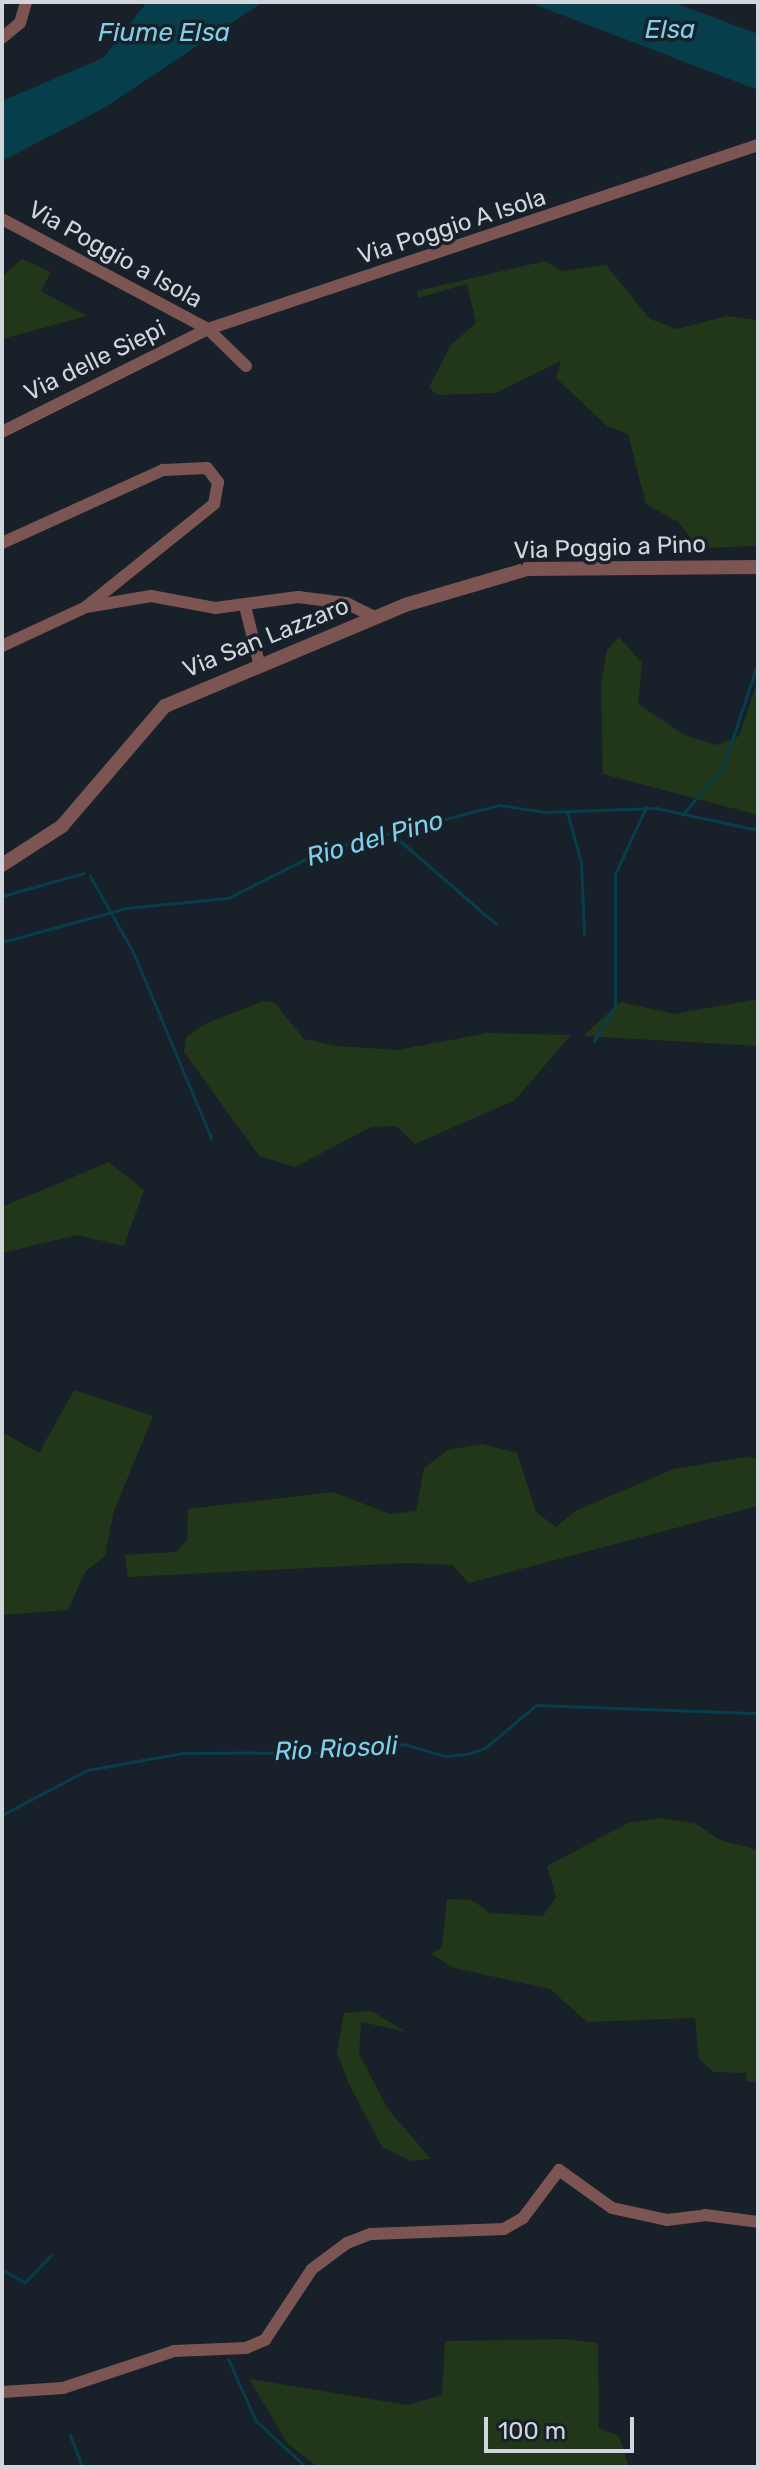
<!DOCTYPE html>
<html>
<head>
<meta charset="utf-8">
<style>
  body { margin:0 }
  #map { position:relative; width:760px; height:2469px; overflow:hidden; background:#18202a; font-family:Rubik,sans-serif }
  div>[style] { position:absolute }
  .green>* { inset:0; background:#223619 }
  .water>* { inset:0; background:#073e4c }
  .stream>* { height:3px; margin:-1.5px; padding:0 1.5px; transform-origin:1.5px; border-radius:1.5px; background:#073e4c }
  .minor>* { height:12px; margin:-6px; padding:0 6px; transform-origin:6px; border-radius:6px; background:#7c5553 }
  .tertiary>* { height:14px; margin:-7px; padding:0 7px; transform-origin:7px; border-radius:7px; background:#7c5553 }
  span { translate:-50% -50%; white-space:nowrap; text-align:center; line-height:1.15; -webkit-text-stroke:7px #18202a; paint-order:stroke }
  .street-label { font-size:24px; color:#d1d6dd }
  .water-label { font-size:26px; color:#7dd0e9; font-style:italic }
  .frame { position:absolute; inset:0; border:4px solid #d1d6dd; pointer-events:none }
  .scale { position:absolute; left:484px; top:2417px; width:150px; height:36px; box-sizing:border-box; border:4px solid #d1d6dd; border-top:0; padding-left:10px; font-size:24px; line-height:28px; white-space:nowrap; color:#d1d6dd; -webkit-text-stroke:6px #18202a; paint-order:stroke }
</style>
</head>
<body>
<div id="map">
  <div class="green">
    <div style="clip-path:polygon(22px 259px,51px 272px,41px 291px,87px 316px,2px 339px,2px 277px)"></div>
    <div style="clip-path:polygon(545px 261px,561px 271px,606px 265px,650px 319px,677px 329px,727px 316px,758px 320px,758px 546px,699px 548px,678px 522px,646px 504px,628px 434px,607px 426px,556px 378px,561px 361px,496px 393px,437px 395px,429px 387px,451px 345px,476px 323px,467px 284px,418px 298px,417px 291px)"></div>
    <div style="clip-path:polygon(619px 637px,642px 663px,638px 704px,686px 736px,718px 745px,739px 736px,758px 680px,758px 815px,603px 774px,601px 683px,607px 650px)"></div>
    <div style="clip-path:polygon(758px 999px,758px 1046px,583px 1036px,621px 1002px,674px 1014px)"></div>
    <div style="clip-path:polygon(264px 1001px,275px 1003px,304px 1039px,337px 1046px,398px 1050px,487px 1033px,571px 1035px,515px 1100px,415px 1144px,396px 1126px,371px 1127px,295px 1167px,259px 1156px,184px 1052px,186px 1037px,207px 1023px)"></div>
    <div style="clip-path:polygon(109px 1162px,144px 1190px,124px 1246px,77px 1235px,2px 1253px,2px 1207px)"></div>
    <div style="clip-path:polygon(74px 1390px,153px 1416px,114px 1511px,105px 1556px,85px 1572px,68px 1610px,2px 1615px,2px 1432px,39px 1453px)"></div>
    <div style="clip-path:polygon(482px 1444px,517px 1453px,536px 1512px,556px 1527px,577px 1510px,674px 1469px,746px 1457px,758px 1459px,758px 1506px,469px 1583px,452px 1565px,407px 1563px,128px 1577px,125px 1555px,176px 1552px,187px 1540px,188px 1509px,333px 1492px,390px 1514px,416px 1511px,424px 1468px,448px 1450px)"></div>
    <div style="clip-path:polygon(659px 1818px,695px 1823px,720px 1840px,758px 1850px,758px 2083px,746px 2081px,747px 2073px,714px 2072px,699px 2059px,695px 2018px,587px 2022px,550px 1989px,454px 1968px,431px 1954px,442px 1947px,447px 1899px,472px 1900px,490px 1913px,543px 1916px,556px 1897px,547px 1866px,628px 1823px)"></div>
    <div style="clip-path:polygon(371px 2011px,407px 2032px,361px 2022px,359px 2054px,388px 2109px,431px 2159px,411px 2161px,382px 2147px,350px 2086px,337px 2053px,344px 2013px)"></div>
    <div style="clip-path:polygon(564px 2339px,598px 2343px,599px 2428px,619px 2436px,629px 2467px,318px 2467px,288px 2444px,249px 2379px,408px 2405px,442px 2395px,445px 2341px)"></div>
  </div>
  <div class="water">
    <div style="clip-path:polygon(147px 2px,263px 2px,104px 108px,2px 161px,2px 101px,103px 58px)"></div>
    <div style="clip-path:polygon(528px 2px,672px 2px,758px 34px,758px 90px)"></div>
  </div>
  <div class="stream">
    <div style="left:567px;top:812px;width:52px;rotate:74.4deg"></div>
    <div style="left:581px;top:862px;width:73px;rotate:87.6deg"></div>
    <div style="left:683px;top:814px;width:62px;rotate:-49.6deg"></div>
    <div style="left:723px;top:767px;width:104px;rotate:-71.6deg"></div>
    <div style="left:392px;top:834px;width:138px;rotate:40.9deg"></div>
    <div style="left:90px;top:876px;width:87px;rotate:60.5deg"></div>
    <div style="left:133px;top:952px;width:202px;rotate:67.2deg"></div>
    <div style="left:2px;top:896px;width:85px;rotate:-15.7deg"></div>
    <div style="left:2px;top:942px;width:129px;rotate:-15.3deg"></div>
    <div style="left:126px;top:908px;width:102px;rotate:-5.6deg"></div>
    <div style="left:228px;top:898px;width:104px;rotate:-26.8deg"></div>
    <div style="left:321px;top:851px;width:184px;rotate:-14.5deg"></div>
    <div style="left:499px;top:805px;width:47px;rotate:8.7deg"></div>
    <div style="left:545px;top:812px;width:111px;rotate:-2.1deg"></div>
    <div style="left:656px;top:808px;width:104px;rotate:12.2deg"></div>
    <div style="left:594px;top:1041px;width:41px;rotate:-59deg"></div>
    <div style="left:615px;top:1006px;width:132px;rotate:-90deg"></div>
    <div style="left:615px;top:874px;width:74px;rotate:-65.2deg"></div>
    <div style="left:2px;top:1815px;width:96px;rotate:-27.9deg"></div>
    <div style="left:87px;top:1770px;width:97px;rotate:-10.1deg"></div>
    <div style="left:182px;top:1753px;width:179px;rotate:-0.3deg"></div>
    <div style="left:361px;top:1752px;width:44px;rotate:-10.5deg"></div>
    <div style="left:404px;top:1744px;width:43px;rotate:16.3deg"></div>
    <div style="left:445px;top:1756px;width:22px;rotate:-5deg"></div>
    <div style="left:467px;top:1754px;width:19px;rotate:-18deg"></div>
    <div style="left:485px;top:1748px;width:67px;rotate:-40.1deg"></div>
    <div style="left:536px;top:1705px;width:222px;rotate:2.1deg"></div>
    <div style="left:2px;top:2270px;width:26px;rotate:28deg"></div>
    <div style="left:25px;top:2282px;width:37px;rotate:-46deg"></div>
    <div style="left:228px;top:2359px;width:68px;rotate:65.7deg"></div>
    <div style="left:256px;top:2421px;width:68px;rotate:42.6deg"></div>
    <div style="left:70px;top:2435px;width:34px;rotate:69deg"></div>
  </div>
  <div class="minor">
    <div style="left:2px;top:38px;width:23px;rotate:-40deg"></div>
    <div style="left:20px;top:23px;width:22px;rotate:-74deg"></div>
    <div style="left:2px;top:219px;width:234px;rotate:28.1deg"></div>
    <div style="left:208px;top:329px;width:53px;rotate:44.2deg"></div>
    <div style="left:2px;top:432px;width:230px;rotate:-26.6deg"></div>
    <div style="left:208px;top:329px;width:580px;rotate:-18.5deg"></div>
    <div style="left:2px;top:543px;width:177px;rotate:-24.4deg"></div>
    <div style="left:163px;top:470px;width:44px;rotate:-2.6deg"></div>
    <div style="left:207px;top:468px;width:18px;rotate:52deg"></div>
    <div style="left:218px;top:482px;width:22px;rotate:100deg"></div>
    <div style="left:214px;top:504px;width:164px;rotate:141.2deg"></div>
    <div style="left:245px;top:606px;width:59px;rotate:76.2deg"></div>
    <div style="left:2px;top:646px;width:93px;rotate:-24.9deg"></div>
    <div style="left:86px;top:607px;width:66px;rotate:-9.6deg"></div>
    <div style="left:151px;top:596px;width:65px;rotate:10.6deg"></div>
    <div style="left:215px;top:608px;width:84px;rotate:-7.5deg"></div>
    <div style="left:298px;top:597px;width:48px;rotate:7.1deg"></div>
    <div style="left:346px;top:603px;width:32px;rotate:26deg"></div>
    <div style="left:2px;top:2392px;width:61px;rotate:-3.8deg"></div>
    <div style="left:63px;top:2388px;width:117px;rotate:-18.4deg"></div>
    <div style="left:174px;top:2351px;width:72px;rotate:-2.4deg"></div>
    <div style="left:246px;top:2348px;width:21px;rotate:-23deg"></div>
    <div style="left:265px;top:2340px;width:85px;rotate:-56.5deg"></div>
    <div style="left:312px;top:2269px;width:44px;rotate:-36.6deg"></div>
    <div style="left:347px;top:2243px;width:26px;rotate:-21deg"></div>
    <div style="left:371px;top:2234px;width:133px;rotate:-2.2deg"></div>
    <div style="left:504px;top:2229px;width:22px;rotate:-30deg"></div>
    <div style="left:523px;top:2218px;width:60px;rotate:-53.1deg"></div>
    <div style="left:559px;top:2170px;width:65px;rotate:35.6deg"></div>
    <div style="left:612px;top:2208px;width:56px;rotate:12.3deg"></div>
    <div style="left:667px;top:2220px;width:38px;rotate:-7deg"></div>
    <div style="left:705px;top:2215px;width:53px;rotate:7.5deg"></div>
  </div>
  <div class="tertiary">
    <div style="left:2px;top:865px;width:72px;rotate:-33deg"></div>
    <div style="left:62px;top:826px;width:158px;rotate:-49.4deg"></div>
    <div style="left:165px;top:706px;width:260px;rotate:-22.8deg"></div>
    <div style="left:405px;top:605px;width:127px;rotate:-16.4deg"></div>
    <div style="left:527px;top:569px;width:231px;rotate:-0.5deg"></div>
  </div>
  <div class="street-label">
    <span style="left:452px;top:227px;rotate:-18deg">Via Poggio A Isola</span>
    <span style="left:115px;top:255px;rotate:29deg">Via Poggio a Isola</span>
    <span style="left:95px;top:361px;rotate:-26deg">Via delle Siepi</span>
    <span style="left:610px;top:548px;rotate:-2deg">Via Poggio a Pino</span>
    <span style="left:266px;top:638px;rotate:-22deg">Via San Lazzaro</span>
  </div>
  <div class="water-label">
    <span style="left:670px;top:30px">Elsa</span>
    <span style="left:164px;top:33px">Fiume Elsa</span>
    <span style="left:375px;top:839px;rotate:-16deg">Rio del Pino</span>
    <span style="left:336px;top:1749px;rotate:-3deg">Rio Riosoli</span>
  </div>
  <div class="frame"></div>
  <div class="scale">100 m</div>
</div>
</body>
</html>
